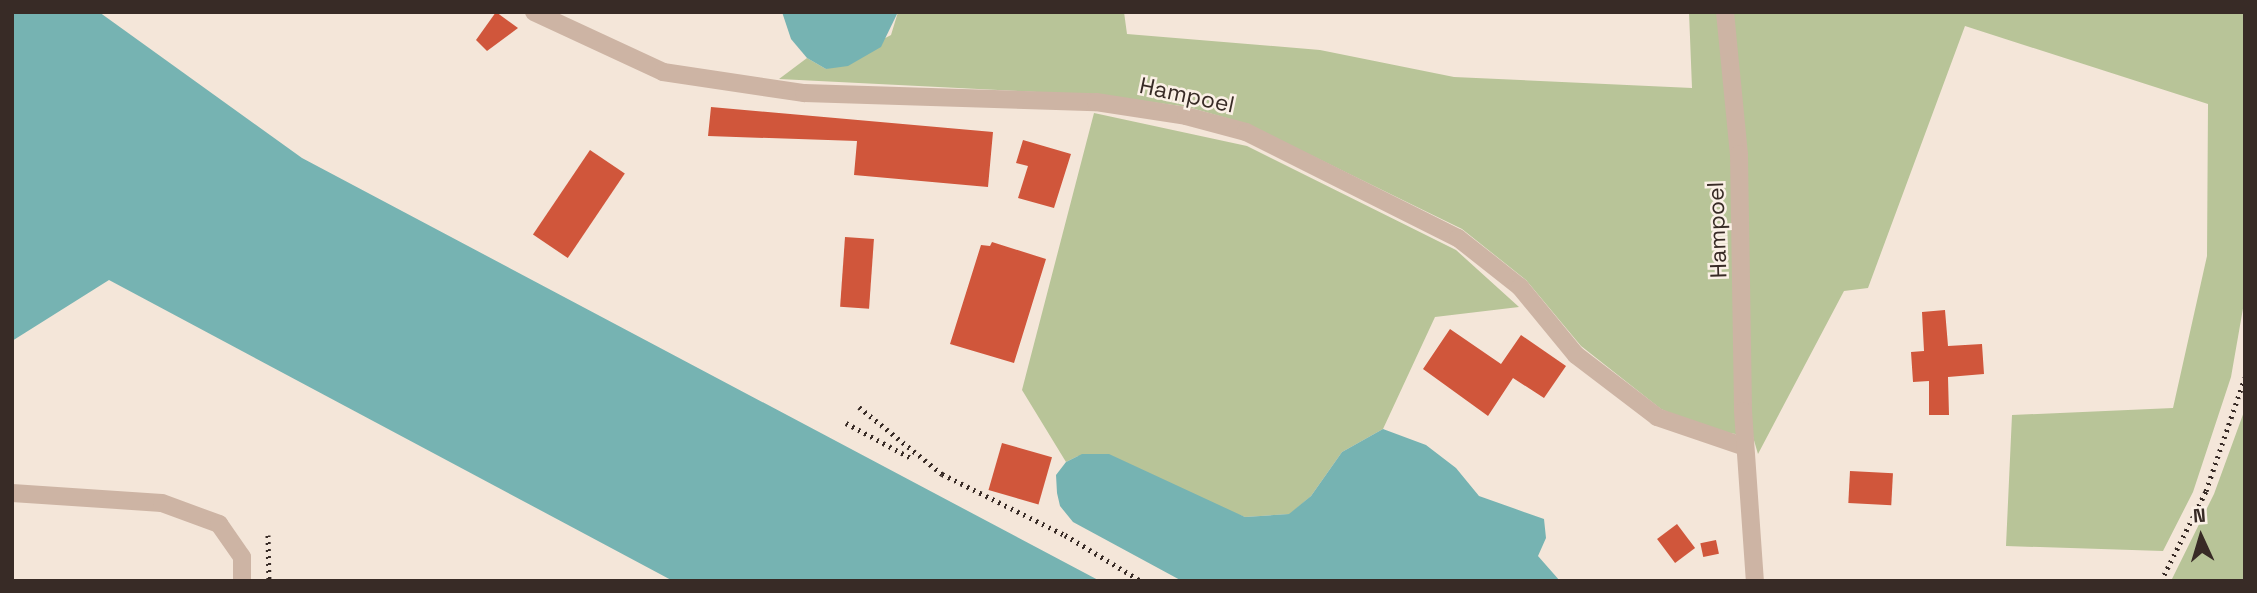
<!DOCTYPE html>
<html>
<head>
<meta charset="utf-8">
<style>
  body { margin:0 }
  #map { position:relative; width:2257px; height:593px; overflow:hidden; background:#f4e6d9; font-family:"Space Grotesk",sans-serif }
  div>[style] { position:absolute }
  .green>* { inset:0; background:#b8c498 }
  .water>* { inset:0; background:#76b3b2 }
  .building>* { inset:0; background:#d0563b; transform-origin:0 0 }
  .minor>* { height:18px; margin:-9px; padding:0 9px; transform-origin:9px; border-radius:9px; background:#cdb4a4 }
  .rail>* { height:5px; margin-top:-2.5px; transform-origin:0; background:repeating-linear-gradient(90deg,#382b26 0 2px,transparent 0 7px) }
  span { translate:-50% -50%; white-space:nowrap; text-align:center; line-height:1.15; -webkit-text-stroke:5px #fbf0e6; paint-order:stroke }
  .street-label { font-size:23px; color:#382b26 }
  .frame { position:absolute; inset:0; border:14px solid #382b26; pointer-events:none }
  .north { position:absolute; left:2166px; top:502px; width:70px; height:70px; -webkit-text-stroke:5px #fbf0e6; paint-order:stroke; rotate:356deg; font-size:19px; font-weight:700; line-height:28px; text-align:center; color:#382b26 }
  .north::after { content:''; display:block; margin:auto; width:24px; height:32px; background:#382b26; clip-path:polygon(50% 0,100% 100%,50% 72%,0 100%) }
</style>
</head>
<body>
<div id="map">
  <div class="green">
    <div style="clip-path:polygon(898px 12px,1124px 12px,1127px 34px,1320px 50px,1454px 77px,1692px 88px,1689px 12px,2245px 12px,2245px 297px,2231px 377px,2193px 492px,2163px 551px,2006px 546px,2012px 415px,2173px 408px,2207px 256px,2208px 104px,1965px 26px,1868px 288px,1844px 291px,1758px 454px,1753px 437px,1706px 429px,1661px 409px,1581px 346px,1526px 280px,1462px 229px,1247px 124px,1188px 107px,1098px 95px,779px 79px,807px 58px,826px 69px,891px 35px)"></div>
    <div style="clip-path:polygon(1094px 113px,1247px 146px,1456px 250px,1519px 307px,1435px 317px,1383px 429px,1342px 452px,1311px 496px,1290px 514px,1245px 517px,1078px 456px,1066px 462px,1022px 390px)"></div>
    <div style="clip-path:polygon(2245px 409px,2245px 581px,2171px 581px,2214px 494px)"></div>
  </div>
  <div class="water">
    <div style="clip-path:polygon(12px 12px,99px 12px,302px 158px,1100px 581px,673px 581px,109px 280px,12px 341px)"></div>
    <div style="clip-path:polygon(782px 12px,898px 12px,881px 47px,848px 66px,826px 69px,807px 58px,791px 39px)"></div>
    <div style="clip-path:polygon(1383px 429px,1426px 445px,1456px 468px,1479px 496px,1544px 519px,1546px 538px,1538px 556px,1560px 581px,1182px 581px,1073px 522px,1060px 506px,1057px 493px,1056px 475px,1066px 462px,1082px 454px,1109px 454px,1245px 517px,1289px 514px,1311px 496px,1342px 452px)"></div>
  </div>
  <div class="building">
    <div style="clip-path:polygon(496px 12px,518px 28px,487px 51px,476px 40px)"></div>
    <div style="clip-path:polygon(711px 107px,993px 132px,988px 187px,854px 175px,857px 141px,708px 136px)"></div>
    <div style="clip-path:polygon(1023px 140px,1071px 154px,1054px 208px,1018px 198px,1028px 166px,1016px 163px)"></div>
    <div style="left:590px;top:150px;width:42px;height:102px;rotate:34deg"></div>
    <div style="left:845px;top:237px;width:29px;height:70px;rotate:4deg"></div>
    <div style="clip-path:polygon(992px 242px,1046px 259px,1014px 363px,950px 344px,981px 245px,990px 246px)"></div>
    <div style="clip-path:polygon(1945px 310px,1948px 346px,1982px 344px,1984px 374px,1948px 377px,1949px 415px,1929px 415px,1929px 381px,1913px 382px,1911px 352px,1924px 351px,1922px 312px)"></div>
    <div style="clip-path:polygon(1450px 329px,1501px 364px,1521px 335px,1566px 366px,1544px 398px,1513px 378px,1488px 416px,1423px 369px)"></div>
    <div style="left:1002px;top:443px;width:52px;height:49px;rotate:16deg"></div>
    <div style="left:1850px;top:471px;width:43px;height:32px;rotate:3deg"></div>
    <div style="left:1677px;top:524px;width:30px;height:25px;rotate:53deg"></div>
    <div style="left:1716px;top:540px;width:14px;height:16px;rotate:78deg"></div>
  </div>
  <div class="minor">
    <div style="left:534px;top:12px;width:142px;rotate:24.9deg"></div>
    <div style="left:663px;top:72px;width:143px;rotate:8.5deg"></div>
    <div style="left:804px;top:93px;width:292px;rotate:1.8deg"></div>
    <div style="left:1096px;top:102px;width:91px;rotate:8.8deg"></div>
    <div style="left:1186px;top:116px;width:62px;rotate:14.9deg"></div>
    <div style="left:1246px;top:132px;width:237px;rotate:26.6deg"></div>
    <div style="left:1458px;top:238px;width:79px;rotate:38.3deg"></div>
    <div style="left:1520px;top:287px;width:88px;rotate:50.5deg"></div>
    <div style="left:1576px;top:355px;width:102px;rotate:37.4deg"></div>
    <div style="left:1657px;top:417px;width:93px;rotate:18.8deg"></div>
    <div style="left:1725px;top:12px;width:143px;rotate:84.4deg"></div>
    <div style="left:1739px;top:154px;width:257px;rotate:89.1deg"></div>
    <div style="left:1743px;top:411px;width:170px;rotate:86deg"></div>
    <div style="left:12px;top:493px;width:150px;rotate:3.8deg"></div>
    <div style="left:162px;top:503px;width:61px;rotate:20.2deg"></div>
    <div style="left:219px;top:524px;width:40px;rotate:55.1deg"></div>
    <div style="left:242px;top:557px;width:24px;rotate:90deg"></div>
  </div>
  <div class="rail">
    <div style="left:859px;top:407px;width:107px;rotate:38.9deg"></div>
    <div style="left:942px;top:474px;width:137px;rotate:26.4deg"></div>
    <div style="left:1065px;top:535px;width:89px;rotate:31.2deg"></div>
    <div style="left:846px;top:423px;width:74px;rotate:28.3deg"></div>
    <div style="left:268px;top:535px;width:46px;rotate:88.8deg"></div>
    <div style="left:2161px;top:581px;width:101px;rotate:-63.4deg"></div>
    <div style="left:2206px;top:491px;width:120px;rotate:-71.1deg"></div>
  </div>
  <div class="street-label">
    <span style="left:1187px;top:95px;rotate:12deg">Hampoel</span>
    <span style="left:1717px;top:230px;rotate:-92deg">Hampoel</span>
  </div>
  <div class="frame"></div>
  <div class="north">N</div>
</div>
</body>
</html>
